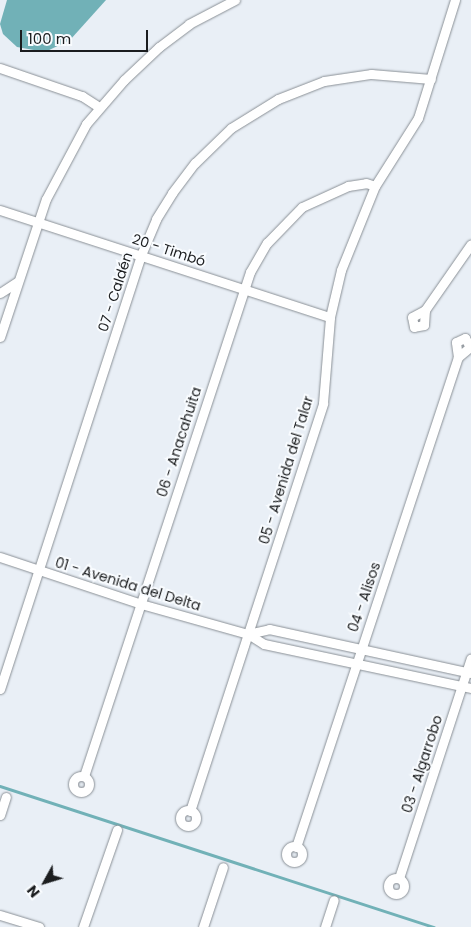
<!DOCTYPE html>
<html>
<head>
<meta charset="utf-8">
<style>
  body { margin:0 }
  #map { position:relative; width:471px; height:927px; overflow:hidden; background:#e9eff6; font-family:Poppins,sans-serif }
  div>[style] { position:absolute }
  .water>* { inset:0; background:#71b1b7 }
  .stream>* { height:2.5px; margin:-1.25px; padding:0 1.25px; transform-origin:1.25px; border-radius:1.25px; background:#71b1b7 }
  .roads { filter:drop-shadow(0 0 1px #8a9096) drop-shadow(0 0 1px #8a9096) }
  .minor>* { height:9px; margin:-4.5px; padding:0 4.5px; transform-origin:4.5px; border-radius:4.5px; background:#fff }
  .minor>.ring { margin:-4.5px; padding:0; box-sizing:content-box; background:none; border:9px solid #fff; border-radius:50% }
  span { translate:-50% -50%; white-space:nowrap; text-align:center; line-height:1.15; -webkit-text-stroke:4px #f9fcff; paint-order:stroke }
  .street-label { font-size:14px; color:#1b1d1f }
  .north { position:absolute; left:20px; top:857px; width:50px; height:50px; -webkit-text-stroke:4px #f9fcff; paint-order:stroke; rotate:231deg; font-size:14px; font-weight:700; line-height:20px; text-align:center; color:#1b1d1f }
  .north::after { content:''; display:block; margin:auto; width:18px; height:22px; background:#1b1d1f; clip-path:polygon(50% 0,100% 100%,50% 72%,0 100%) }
  .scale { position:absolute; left:20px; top:30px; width:128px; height:22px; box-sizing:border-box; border:2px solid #1b1d1f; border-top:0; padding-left:6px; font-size:15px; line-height:18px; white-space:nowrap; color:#1b1d1f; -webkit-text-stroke:4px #f9fcff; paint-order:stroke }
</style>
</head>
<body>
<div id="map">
  <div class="water">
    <div style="clip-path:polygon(7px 0,106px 0,70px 40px,45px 52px,17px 47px,3px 34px,0 24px)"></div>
  </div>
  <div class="stream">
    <div style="left:0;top:786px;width:456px;rotate:18deg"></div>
  </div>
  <div class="roads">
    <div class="minor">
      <div style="left:0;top:68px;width:87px;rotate:18.9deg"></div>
      <div style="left:82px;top:96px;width:20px;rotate:33deg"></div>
      <div style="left:0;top:210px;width:347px;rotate:18deg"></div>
      <div style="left:0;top:293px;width:20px;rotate:-33deg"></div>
      <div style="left:425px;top:310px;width:80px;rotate:-55.1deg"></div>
      <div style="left:425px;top:310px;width:15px;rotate:94deg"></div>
      <div style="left:424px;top:325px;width:10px;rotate:169deg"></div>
      <div style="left:414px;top:327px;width:10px;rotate:-101deg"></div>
      <div style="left:412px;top:317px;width:15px;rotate:-28deg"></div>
      <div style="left:0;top:337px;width:145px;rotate:-71.6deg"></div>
      <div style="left:46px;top:199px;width:85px;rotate:-61.9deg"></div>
      <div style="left:86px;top:124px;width:58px;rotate:-49.2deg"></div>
      <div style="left:124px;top:80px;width:48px;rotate:-43.3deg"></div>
      <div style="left:159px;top:47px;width:38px;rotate:-37deg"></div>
      <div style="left:189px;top:24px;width:52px;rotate:-27.6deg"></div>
      <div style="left:465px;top:338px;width:10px;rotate:61deg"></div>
      <div style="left:470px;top:347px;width:16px;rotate:140deg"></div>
      <div style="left:458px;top:357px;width:15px;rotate:-98deg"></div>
      <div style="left:456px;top:342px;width:10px;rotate:-24deg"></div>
      <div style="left:0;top:557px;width:149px;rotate:18.4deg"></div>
      <div style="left:141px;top:604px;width:111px;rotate:15.7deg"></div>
      <div style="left:248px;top:634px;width:19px;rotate:32deg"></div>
      <div style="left:264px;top:644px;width:212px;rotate:12deg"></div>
      <div style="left:248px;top:634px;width:22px;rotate:-13deg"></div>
      <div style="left:269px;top:629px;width:206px;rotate:12.3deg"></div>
      <div style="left:0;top:689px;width:456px;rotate:-72deg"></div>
      <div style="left:141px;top:255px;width:39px;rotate:-67deg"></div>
      <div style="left:156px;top:219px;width:31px;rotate:-58deg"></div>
      <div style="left:172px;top:193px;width:38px;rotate:-53deg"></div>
      <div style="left:195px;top:163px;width:50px;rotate:-44.2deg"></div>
      <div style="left:231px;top:128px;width:55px;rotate:-31.7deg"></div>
      <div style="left:278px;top:99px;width:49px;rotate:-21.4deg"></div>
      <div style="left:324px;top:81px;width:48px;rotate:-8.5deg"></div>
      <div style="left:371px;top:74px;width:60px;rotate:4.8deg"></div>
      <div style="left:84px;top:776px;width:531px;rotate:-71.77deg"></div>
      <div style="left:250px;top:272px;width:34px;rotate:-60deg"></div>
      <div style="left:267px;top:243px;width:50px;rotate:-45.8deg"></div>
      <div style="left:302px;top:207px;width:51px;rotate:-24.5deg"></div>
      <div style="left:348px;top:186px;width:18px;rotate:-9deg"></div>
      <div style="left:366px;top:183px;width:9px;rotate:18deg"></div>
      <div class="ring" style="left:73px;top:776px;width:7px;height:7px"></div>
      <div class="ring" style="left:180px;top:810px;width:7px;height:7px"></div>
      <div style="left:190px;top:811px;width:429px;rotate:-71.9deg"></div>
      <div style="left:323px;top:403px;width:86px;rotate:-85.3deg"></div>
      <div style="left:330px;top:317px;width:48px;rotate:-76.8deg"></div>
      <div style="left:341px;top:270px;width:91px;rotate:-68deg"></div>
      <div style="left:375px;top:186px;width:80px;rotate:-57.7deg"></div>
      <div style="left:418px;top:118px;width:124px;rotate:-72.6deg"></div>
      <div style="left:0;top:815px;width:19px;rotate:-72deg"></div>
      <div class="ring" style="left:286px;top:846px;width:7px;height:7px"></div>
      <div style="left:296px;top:847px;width:516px;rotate:-71.71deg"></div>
      <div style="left:399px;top:878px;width:231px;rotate:-71.9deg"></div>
      <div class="ring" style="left:388px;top:878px;width:7px;height:7px"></div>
      <div style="left:0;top:915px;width:41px;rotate:17.1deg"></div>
      <div style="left:83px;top:927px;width:103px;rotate:-70.7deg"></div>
      <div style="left:203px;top:927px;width:63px;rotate:-71.6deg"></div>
      <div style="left:325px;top:927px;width:28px;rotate:-72deg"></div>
    </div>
  </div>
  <div class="street-label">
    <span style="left:169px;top:250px;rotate:18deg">20 - Timbó</span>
    <span style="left:115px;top:292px;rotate:-72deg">07 - Caldén</span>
    <span style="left:179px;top:442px;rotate:-72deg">06 - Anacahuita</span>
    <span style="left:286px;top:470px;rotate:-73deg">05 - Avenida del Talar</span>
    <span style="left:128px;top:584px;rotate:17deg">01 - Avenida del Delta</span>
    <span style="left:364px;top:597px;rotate:-71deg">04 - Alisos</span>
    <span style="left:422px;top:764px;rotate:-72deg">03 - Algarrobo</span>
  </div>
  <div class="north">N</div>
  <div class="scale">100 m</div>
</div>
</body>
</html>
